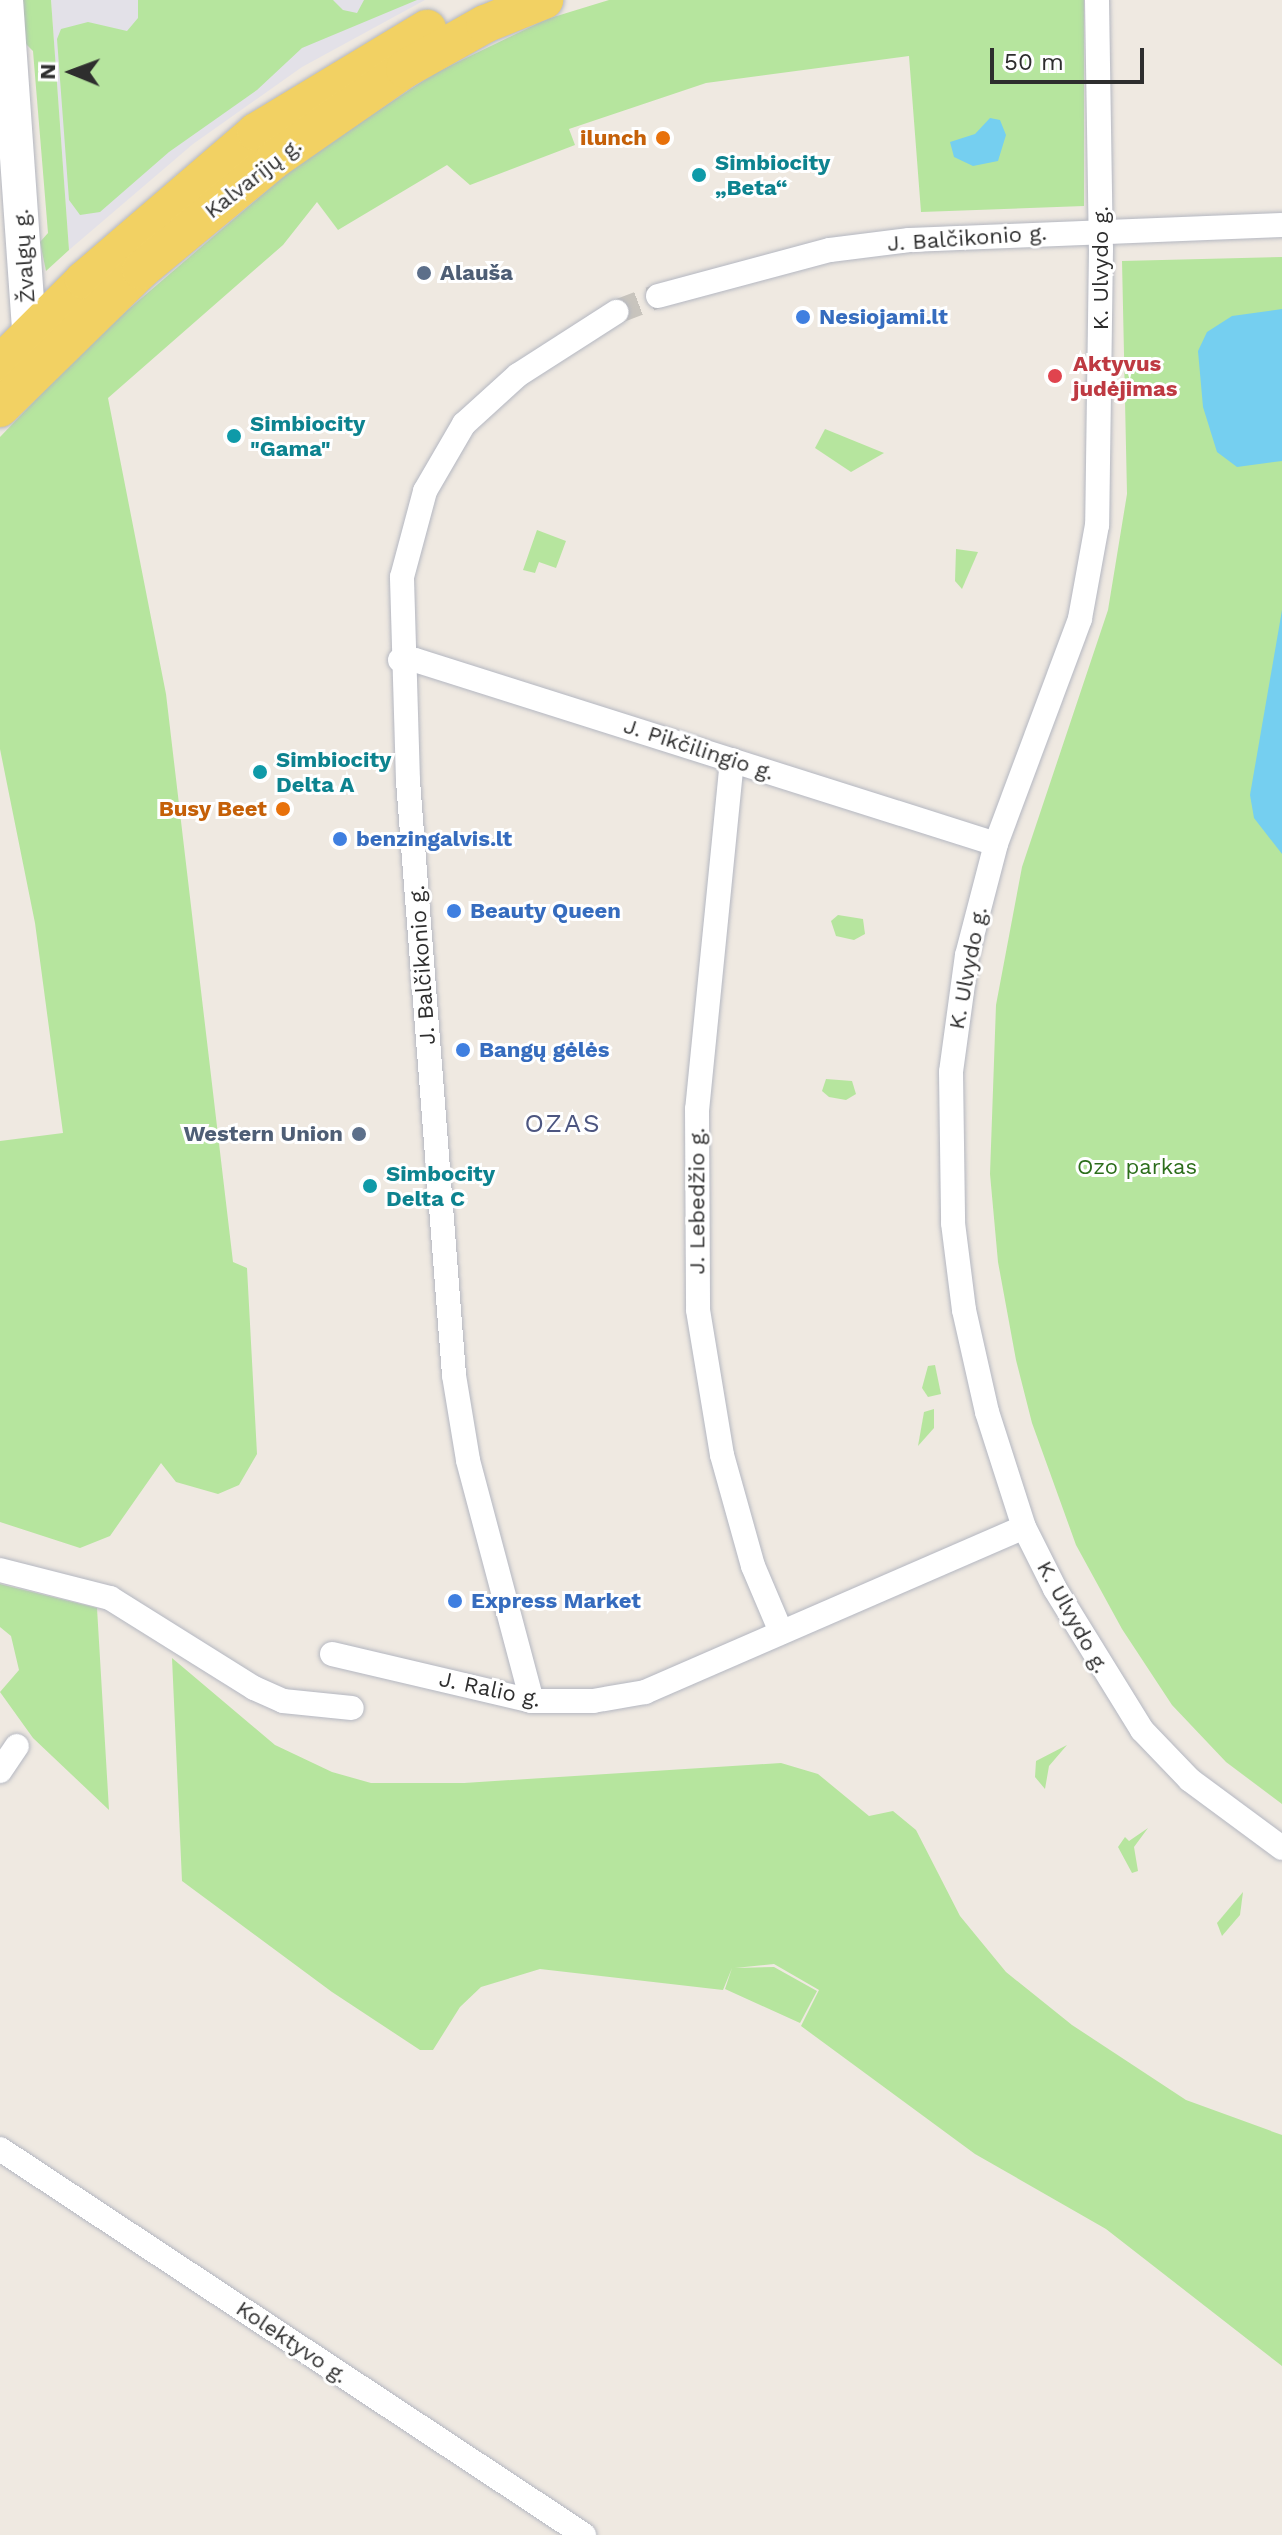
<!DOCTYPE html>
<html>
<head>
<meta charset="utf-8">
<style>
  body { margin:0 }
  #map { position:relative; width:1282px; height:2535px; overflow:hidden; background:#efe9e1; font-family:"Work Sans",sans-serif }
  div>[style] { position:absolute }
  .industrial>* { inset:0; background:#e3e1e8 }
  .green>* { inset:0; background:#b6e59e }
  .water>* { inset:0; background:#75cff0 }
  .minor-tunnel>* { height:24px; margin-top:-12px; transform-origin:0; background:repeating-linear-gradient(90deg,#c8c4bd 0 24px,transparent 0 36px) }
  .roads { filter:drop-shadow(0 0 2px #b4b7c1) drop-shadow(0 0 2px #b4b7c1) }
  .minor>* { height:24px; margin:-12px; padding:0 12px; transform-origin:12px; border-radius:12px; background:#fff }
  .secondary>* { height:34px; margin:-17px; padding:0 17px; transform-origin:17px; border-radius:17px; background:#fff }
  .primary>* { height:38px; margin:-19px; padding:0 19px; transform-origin:19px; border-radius:19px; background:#f2d163 }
  .dots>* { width:22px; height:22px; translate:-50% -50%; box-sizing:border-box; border:4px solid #fff; border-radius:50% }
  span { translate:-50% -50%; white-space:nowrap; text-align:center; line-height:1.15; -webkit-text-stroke:6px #fff; paint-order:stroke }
  .food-label { font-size:22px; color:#c56008; font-weight:700 }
  .right { translate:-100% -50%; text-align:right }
  .culture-label { font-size:22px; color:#0d838f; font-weight:700 }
  .left { translate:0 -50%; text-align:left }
  .street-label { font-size:22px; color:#2e2e2e }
  .service-label { font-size:22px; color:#4e5e75; font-weight:700 }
  .shop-label { font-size:22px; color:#366cbe; font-weight:700 }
  .health-label { font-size:22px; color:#be3a42; font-weight:700 }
  .park-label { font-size:22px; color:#2c6e1b }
  .quarter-label { font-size:26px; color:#4d5680; letter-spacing:2px }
  .north { position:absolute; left:32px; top:32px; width:80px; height:80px; -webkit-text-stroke:6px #fff; paint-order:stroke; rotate:271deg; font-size:22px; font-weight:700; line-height:32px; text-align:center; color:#2e2e2e }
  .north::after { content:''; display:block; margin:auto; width:28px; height:36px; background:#2e2e2e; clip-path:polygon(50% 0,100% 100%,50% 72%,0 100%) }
  .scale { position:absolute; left:990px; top:48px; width:154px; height:36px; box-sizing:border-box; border:4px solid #2e2e2e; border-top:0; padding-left:10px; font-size:24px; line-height:28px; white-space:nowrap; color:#2e2e2e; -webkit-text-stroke:6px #fff; paint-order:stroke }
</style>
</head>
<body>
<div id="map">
  <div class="industrial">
    <div style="clip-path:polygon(51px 0,425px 0,302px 67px,193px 144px,69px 250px)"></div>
  </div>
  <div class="green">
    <div style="clip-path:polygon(23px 0,51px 0,69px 250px,46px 271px,40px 242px,48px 233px,33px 51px,26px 44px)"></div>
    <div style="clip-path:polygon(138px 0,333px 0,343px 10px,357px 13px,364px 0,417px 0,302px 48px,257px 90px,169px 152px,100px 212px,80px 215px,69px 200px,57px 39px,61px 29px,88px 22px,127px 31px,138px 18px)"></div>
    <div style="clip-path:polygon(609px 0,1084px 0,1084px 206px,921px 212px,909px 56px,706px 83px,569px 129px,575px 145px,470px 185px,447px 165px,338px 230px,317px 202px,283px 245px,108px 398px,166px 694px,233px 1262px,247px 1268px,257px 1454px,239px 1485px,218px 1494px,176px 1482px,161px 1463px,110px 1536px,80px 1548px,0 1522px,0 1141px,63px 1133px,35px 923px,0 749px,0 437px,94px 339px,299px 163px,435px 73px,547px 19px)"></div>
    <div style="clip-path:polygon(1282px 257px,1282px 1804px,1226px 1762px,1172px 1705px,1122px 1629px,1076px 1545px,1032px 1423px,1016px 1360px,998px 1262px,990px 1174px,996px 1005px,1022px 867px,1108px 610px,1127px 494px,1122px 261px)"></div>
    <div style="clip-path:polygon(825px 429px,884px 453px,851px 472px,815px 448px)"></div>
    <div style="clip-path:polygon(537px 530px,566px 541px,556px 568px,539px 562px,535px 573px,523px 570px)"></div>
    <div style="clip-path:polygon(956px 549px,978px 552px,962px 589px,955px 581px)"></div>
    <div style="clip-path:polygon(838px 915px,863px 919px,865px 934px,854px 940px,836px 936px,831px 921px)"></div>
    <div style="clip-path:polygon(826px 1079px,852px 1081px,856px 1094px,846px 1100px,829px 1097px,822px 1091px)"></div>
    <div style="clip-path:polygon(935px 1365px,941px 1394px,928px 1397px,922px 1388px,928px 1366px)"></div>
    <div style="clip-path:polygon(934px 1409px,934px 1428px,918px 1446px,924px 1412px)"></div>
    <div style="clip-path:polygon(0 1584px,97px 1608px,109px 1810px,33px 1738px,0 1692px,19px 1670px,11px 1636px,0 1627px)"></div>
    <div style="clip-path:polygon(172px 1658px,275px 1745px,332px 1772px,371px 1783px,464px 1783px,781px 1763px,818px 1774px,869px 1816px,893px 1811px,916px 1830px,960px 1916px,1006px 1972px,1072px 2025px,1186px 2100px,1282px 2135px,1282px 2366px,1106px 2229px,975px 2154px,801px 2026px,819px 1990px,774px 1964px,735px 1968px,774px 1967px,817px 1991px,800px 2023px,725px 1989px,732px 1968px,723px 1990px,540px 1969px,481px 1987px,460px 2007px,433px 2050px,420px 2050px,332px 1992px,182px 1881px)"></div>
    <div style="clip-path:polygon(1067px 1745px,1049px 1766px,1045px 1789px,1035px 1777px,1036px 1761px)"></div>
    <div style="clip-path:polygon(1148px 1828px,1134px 1847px,1138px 1871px,1132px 1873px,1118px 1847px,1125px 1837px,1129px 1841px)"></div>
    <div style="clip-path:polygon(1243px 1892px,1240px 1915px,1222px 1936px,1217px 1923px)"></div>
  </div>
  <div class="water">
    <div style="clip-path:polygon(990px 118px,1000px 120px,1006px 135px,998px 161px,973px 166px,954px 157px,950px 142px,975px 134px)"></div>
    <div style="clip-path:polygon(1282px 309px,1282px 461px,1237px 467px,1217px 452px,1203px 407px,1198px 351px,1207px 332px,1232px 316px)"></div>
    <div style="clip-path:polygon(1282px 610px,1282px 854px,1254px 818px,1250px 795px)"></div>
  </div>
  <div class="minor-tunnel">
    <div style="left:616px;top:312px;width:45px;rotate:-20.9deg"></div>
  </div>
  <div class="roads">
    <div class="minor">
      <div style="left:1097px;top:0;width:249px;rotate:89.1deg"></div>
      <div style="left:1101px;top:249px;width:276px;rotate:90.8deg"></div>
      <div style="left:1097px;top:525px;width:96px;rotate:100.3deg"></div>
      <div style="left:1080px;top:619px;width:240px;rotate:110.5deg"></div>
      <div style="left:996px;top:844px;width:115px;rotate:104.6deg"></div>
      <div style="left:967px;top:955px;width:118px;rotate:97.8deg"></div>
      <div style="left:951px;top:1072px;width:151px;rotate:89.2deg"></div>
      <div style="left:953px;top:1223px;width:88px;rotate:82.8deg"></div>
      <div style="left:964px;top:1310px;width:105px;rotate:77.3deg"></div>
      <div style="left:987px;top:1412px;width:121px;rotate:72.2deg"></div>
      <div style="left:1024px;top:1527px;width:69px;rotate:63.4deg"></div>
      <div style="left:1055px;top:1589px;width:166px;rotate:58.3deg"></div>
      <div style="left:1142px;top:1730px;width:69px;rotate:46.2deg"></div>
      <div style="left:1190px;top:1780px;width:114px;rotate:36.5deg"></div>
      <div style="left:658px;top:296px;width:178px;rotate:-15deg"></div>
      <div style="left:830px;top:250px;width:80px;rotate:-7.2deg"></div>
      <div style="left:909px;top:240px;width:373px;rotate:-2.3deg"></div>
      <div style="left:400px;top:660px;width:15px"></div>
      <div style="left:415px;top:660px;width:609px;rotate:17.57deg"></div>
      <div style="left:732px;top:760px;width:351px;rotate:95.7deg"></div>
      <div style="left:697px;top:1109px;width:201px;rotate:89.7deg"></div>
      <div style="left:698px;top:1310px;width:147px;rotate:80.6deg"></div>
      <div style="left:722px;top:1455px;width:115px;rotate:74.4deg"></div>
      <div style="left:753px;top:1566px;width:72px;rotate:67deg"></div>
      <div style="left:0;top:1570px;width:114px;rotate:14.3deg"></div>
      <div style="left:110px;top:1598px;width:170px;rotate:32deg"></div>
      <div style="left:254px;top:1688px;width:32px;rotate:24deg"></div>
      <div style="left:283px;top:1701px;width:69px;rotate:5.8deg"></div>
      <div style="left:332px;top:1654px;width:205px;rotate:13.2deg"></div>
      <div style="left:532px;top:1701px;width:61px"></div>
      <div style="left:593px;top:1701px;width:53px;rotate:-9.8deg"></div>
      <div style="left:645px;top:1692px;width:413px;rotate:-23.5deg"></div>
      <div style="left:532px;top:1701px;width:249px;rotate:-104.9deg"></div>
      <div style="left:468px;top:1460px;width:86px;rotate:-99.4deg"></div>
      <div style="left:454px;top:1375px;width:596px;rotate:-94.43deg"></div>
      <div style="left:408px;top:781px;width:204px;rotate:-91.7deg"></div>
      <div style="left:402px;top:577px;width:89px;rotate:-75deg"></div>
      <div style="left:425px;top:491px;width:78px;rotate:-59.8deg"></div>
      <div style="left:464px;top:424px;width:73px;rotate:-42.2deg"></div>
      <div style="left:518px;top:375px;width:117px;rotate:-32.7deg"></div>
      <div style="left:0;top:1771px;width:30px;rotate:-56deg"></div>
      <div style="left:0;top:2149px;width:700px;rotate:33.46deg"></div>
    </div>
    <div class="secondary">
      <div style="left:6px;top:0;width:333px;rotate:86deg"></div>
      <div style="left:29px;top:332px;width:23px;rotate:43deg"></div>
    </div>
    <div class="primary">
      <div style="left:0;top:364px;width:119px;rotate:-45deg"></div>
      <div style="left:84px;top:280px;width:227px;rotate:-40.7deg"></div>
      <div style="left:256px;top:132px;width:200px;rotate:-31.1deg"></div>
      <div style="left:0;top:408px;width:197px;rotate:-44.4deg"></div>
      <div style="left:141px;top:270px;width:174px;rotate:-39.6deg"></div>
      <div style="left:275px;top:159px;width:158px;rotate:-34.7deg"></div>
      <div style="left:405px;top:69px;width:92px;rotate:-29.4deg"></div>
      <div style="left:485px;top:24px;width:64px;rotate:-22.1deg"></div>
    </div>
  </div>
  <div class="dots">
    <div style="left:663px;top:138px;background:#e8710a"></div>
    <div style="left:699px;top:175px;background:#0f9aa8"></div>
    <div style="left:424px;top:273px;background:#5c6f8a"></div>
    <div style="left:803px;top:317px;background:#3f7fe0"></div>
    <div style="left:1055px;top:376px;background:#e0444e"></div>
    <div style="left:234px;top:436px;background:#0f9aa8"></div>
    <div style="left:260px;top:772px;background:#0f9aa8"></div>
    <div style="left:283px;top:809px;background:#e8710a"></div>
    <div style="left:340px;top:839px;background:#3f7fe0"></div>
    <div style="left:454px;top:911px;background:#3f7fe0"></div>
    <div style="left:463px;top:1050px;background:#3f7fe0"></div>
    <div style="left:359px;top:1134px;background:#5c6f8a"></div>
    <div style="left:370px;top:1186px;background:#0f9aa8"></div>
    <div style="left:455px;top:1601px;background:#3f7fe0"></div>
  </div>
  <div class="food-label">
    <span class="right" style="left:647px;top:138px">ilunch</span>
    <span class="right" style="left:267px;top:809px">Busy Beet</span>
  </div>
  <div class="culture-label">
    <span class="left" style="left:715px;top:175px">Simbiocity<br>„Beta“</span>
    <span class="left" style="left:250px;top:436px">Simbiocity<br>"Gama"</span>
    <span class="left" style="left:276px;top:772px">Simbiocity<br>Delta A</span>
    <span class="left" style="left:386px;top:1186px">Simbocity<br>Delta C</span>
  </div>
  <div class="street-label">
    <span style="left:253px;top:178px;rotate:-38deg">Kalvarijų g.</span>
    <span style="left:967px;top:238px;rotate:-4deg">J. Balčikonio g.</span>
    <span style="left:24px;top:256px;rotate:-94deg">Žvalgų g.</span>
    <span style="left:1101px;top:268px;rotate:-90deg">K. Ulvydo g.</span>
    <span style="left:699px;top:749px;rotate:18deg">J. Pikčilingio g.</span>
    <span style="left:422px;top:965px;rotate:-94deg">J. Balčikonio g.</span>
    <span style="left:968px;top:968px;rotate:-79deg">K. Ulvydo g.</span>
    <span style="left:697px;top:1201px;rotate:-90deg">J. Lebedžio g.</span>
    <span style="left:1073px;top:1617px;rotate:61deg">K. Ulvydo g.</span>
    <span style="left:490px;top:1689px;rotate:12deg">J. Ralio g.</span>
    <span style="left:292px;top:2342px;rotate:34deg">Kolektyvo g.</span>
  </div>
  <div class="service-label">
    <span class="left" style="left:440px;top:273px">Alauša</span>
    <span class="right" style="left:343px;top:1134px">Western Union</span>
  </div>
  <div class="shop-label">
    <span class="left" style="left:819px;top:317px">Nesiojami.lt</span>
    <span class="left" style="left:356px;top:839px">benzingalvis.lt</span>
    <span class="left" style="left:470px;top:911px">Beauty Queen</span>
    <span class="left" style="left:479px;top:1050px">Bangų gėlės</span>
    <span class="left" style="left:471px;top:1601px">Express Market</span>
  </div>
  <div class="health-label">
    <span class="left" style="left:1073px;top:376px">Aktyvus<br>judėjimas</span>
  </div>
  <div class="park-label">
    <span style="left:1137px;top:1167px">Ozo parkas</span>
  </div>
  <div class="quarter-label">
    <span style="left:563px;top:1124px">OZAS</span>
  </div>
  <div class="north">N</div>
  <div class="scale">50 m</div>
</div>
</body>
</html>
